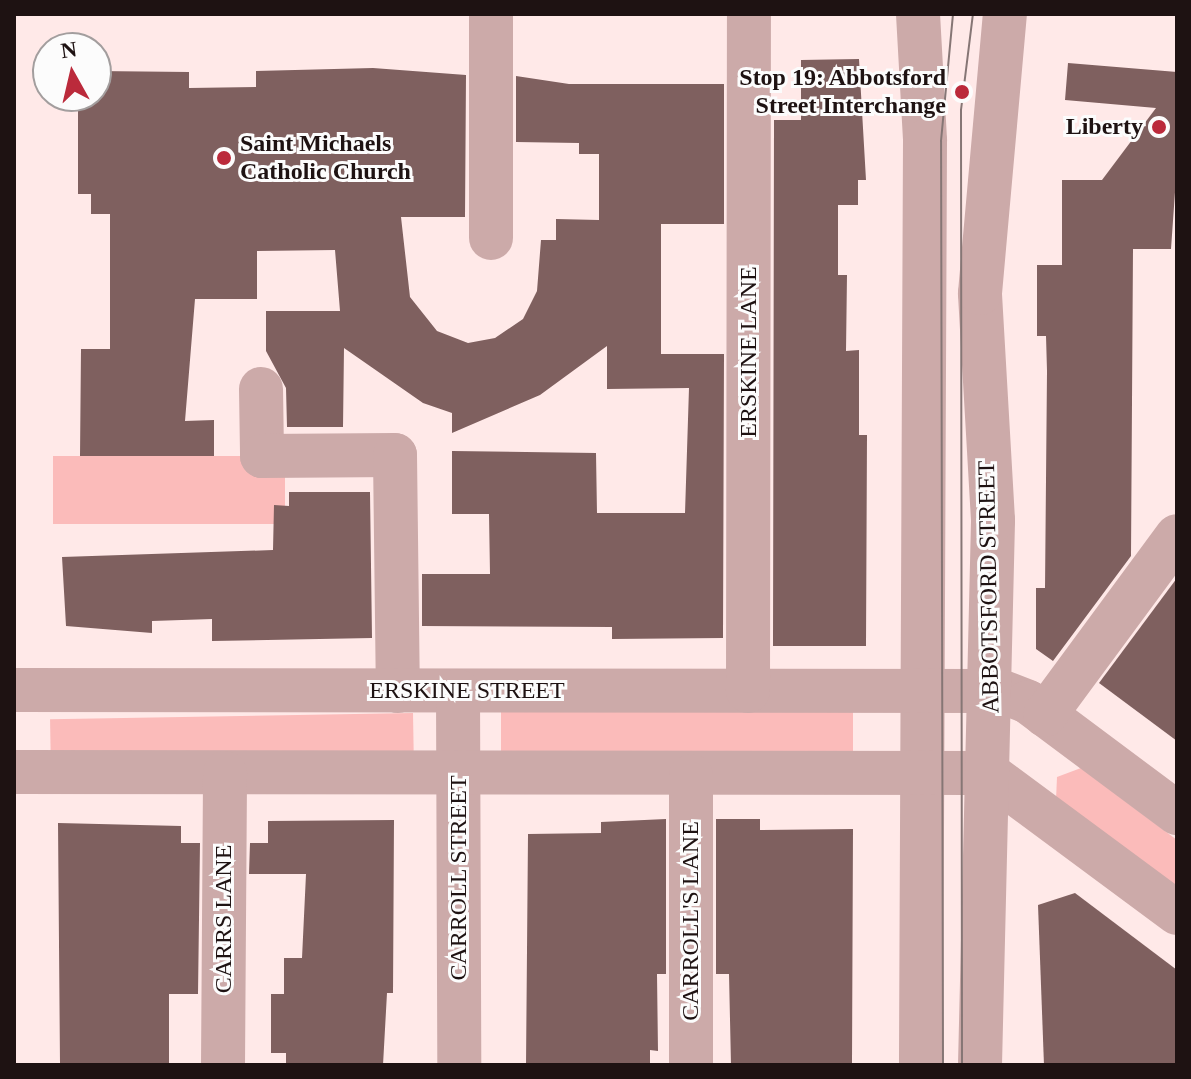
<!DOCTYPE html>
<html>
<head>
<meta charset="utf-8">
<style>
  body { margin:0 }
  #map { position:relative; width:1191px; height:1079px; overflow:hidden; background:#ffe9e8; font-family:"Times New Roman",serif }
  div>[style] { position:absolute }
  .green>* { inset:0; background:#fbbbba; transform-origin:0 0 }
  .building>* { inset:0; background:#7f605f }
  .minor>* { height:44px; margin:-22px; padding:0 22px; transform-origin:22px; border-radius:22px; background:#ccaaa9 }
  .tram>* { height:2px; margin:-1px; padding:0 1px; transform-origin:1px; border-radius:1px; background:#867675 }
  .dots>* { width:22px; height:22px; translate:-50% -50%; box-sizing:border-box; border:4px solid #fcfcfc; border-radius:50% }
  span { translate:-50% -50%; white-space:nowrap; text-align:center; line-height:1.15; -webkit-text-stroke:6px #fcfcfc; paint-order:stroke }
  .poi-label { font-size:24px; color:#1e1212; font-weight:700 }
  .right { translate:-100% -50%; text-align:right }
  .left { translate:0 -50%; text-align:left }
  .street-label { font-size:24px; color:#1e1212 }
  .frame { position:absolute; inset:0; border:16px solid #1e1212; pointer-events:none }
  .north { position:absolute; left:32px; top:32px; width:80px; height:80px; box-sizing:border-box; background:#fcfcfc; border:2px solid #a39e9e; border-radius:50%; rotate:352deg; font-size:22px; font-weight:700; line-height:32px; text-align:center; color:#1e1212 }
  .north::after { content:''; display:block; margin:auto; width:28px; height:36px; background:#bb2a3b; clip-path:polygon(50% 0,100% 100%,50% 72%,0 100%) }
</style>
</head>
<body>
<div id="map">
  <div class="green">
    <div style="left:53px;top:456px;width:232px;height:68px"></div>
    <div style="left:853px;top:712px;width:39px;height:352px;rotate:90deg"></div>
    <div style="left:413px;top:713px;width:39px;height:363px;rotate:89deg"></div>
    <div style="clip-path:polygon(1081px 768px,1177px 840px,1177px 891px,1056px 800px,1057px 777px)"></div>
  </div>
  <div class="building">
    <div style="clip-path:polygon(859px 59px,866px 180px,858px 180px,858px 205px,838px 205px,838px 275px,847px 275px,846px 351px,859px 350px,859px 435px,867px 435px,866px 646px,773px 646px,774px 120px,801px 120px,801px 60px)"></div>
    <div style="clip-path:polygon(1068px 63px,1177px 72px,1177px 164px,1171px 249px,1133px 249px,1131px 556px,1053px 661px,1036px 649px,1036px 588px,1045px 588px,1047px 371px,1046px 336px,1037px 336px,1037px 265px,1062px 265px,1062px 180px,1102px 180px,1156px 108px,1065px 100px)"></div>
    <div style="clip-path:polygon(373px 68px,466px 75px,465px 217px,401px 217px,410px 297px,437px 331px,468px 343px,495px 338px,523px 319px,537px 291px,541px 240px,556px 240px,556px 219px,599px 220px,599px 154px,579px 154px,579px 143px,516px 142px,516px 76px,569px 84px,724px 84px,724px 224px,661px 224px,661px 354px,724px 354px,723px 638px,612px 639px,612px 627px,422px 626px,422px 574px,490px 574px,489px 514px,452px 514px,452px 451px,596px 453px,597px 513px,685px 513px,689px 388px,607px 389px,607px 346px,540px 395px,452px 433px,452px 413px,423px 403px,344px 348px,343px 427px,287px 427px,286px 388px,266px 351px,266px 311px,340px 311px,335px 250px,257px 251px,257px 299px,195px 299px,185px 421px,214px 420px,214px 456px,80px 456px,81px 349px,110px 349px,110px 214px,91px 214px,91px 194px,78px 194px,78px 96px,96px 96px,96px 71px,189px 72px,189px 88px,256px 87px,256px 71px)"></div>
    <div style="clip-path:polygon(289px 492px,370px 492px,372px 638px,212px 641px,212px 619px,152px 621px,152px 633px,66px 626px,62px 557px,273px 550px,274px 505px,289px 506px)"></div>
    <div style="clip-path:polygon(1177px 578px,1177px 741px,1099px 683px)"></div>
    <div style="clip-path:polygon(666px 819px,666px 974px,657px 974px,658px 1051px,650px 1050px,650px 1065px,526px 1065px,528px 834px,601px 833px,601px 822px)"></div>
    <div style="clip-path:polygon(716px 819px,760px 819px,760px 830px,853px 829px,852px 1065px,731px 1065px,729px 974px,716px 974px)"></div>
    <div style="clip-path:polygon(394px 820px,393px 993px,387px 993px,383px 1065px,286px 1065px,286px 1053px,271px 1053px,271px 994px,284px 994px,284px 958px,302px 958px,306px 874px,249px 874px,250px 843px,268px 843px,268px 821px)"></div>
    <div style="clip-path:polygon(58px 823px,181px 826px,181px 843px,200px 843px,198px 994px,169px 994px,169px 1065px,60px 1065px)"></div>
    <div style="clip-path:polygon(1075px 893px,1177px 970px,1177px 1065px,1044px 1065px,1038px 905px)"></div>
  </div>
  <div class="minor">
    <div style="left:491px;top:14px;width:224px;rotate:90deg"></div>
    <div style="left:918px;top:14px;width:127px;rotate:86.8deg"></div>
    <div style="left:925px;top:141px;width:924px;rotate:90.25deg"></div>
    <div style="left:261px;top:389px;width:67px;rotate:89.1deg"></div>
    <div style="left:262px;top:456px;width:133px;rotate:-0.4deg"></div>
    <div style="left:395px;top:455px;width:236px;rotate:89.3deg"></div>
    <div style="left:14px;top:690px;width:986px;rotate:0.06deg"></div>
    <div style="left:1000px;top:691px;width:30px;rotate:21deg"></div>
    <div style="left:1028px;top:702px;width:186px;rotate:36.7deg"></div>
    <div style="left:458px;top:691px;width:374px;rotate:89.8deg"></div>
    <div style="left:748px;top:691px;width:677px;rotate:-89.92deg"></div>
    <div style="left:1045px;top:715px;width:222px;rotate:-53.6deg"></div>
    <div style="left:14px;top:772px;width:974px;rotate:0.06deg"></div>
    <div style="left:988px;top:773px;width:235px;rotate:36.5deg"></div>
    <div style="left:691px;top:776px;width:289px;rotate:90deg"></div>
    <div style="left:223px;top:1065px;width:292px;rotate:-89.6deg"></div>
    <div style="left:980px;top:1065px;width:545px;rotate:-88.63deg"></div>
    <div style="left:993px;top:520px;width:227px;rotate:-93.3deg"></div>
    <div style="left:980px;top:293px;width:280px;rotate:-84.9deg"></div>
  </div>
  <div class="tram">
    <div style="left:943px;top:1065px;width:924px;rotate:-90.12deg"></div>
    <div style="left:941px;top:141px;width:128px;rotate:-84.6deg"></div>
    <div style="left:962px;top:1065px;width:955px;rotate:-90.06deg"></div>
    <div style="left:961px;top:110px;width:97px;rotate:-82.9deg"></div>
  </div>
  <div class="dots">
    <div style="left:962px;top:92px;background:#bb2a3b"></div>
    <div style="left:1159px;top:127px;background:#bb2a3b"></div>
    <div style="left:224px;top:158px;background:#bb2a3b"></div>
  </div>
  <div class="poi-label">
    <span class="right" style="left:946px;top:92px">Stop 19: Abbotsford<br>Street Interchange</span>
    <span class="right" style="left:1143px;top:127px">Liberty</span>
    <span class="left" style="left:240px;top:158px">Saint Michaels<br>Catholic Church</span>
  </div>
  <div class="street-label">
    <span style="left:749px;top:352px;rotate:-90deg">ERSKINE LANE</span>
    <span style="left:989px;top:587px;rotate:-91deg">ABBOTSFORD STREET</span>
    <span style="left:467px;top:691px">ERSKINE STREET</span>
    <span style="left:459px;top:878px;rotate:-90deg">CARROLL STREET</span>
    <span style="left:224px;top:919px;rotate:-90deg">CARRS LANE</span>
    <span style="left:691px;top:921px;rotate:-90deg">CARROLL'S LANE</span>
  </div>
  <div class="frame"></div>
  <div class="north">N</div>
</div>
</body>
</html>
